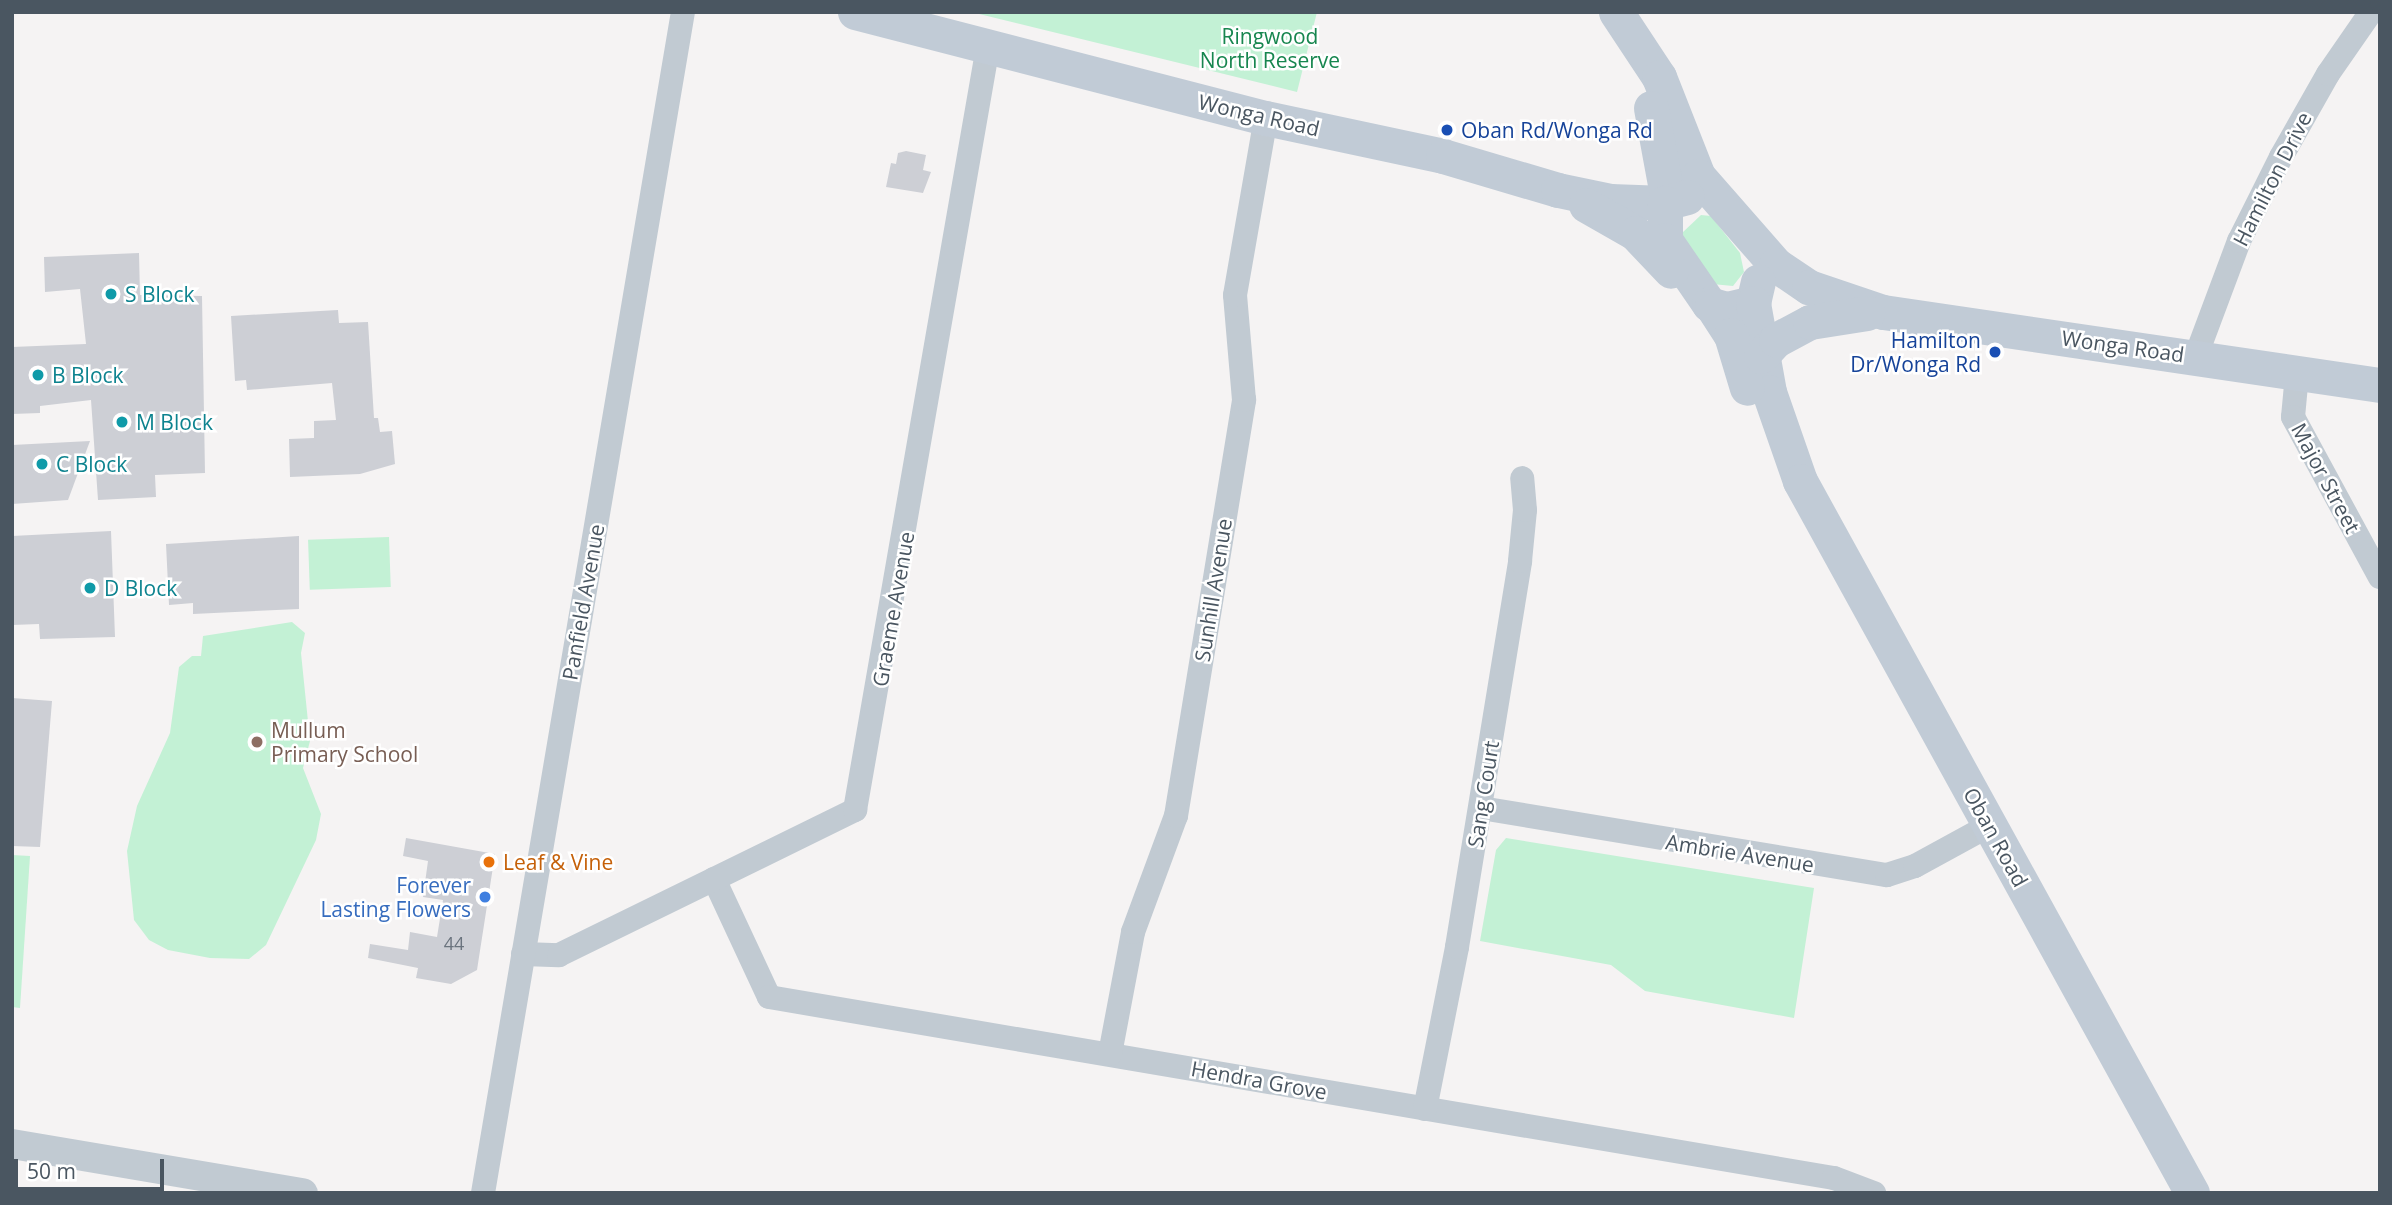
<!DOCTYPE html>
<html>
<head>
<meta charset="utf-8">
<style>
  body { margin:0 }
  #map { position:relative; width:2392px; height:1205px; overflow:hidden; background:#f5f3f3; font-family:"Open Sans",sans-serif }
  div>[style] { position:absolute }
  .green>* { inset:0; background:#c3f1d5; transform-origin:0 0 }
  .building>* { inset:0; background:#cdcfd5 }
  .minor>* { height:24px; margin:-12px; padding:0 12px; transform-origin:12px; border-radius:12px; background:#c1cad2 }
  .tertiary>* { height:30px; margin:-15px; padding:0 15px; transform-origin:15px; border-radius:15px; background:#c1cad2 }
  .secondary>* { height:35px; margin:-17.5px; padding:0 17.5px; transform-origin:17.5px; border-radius:17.5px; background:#c1cbd6 }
  .dots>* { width:19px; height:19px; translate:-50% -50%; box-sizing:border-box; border:4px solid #fff; border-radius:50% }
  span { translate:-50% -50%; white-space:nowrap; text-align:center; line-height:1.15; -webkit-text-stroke:5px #fff; paint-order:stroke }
  .number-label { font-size:18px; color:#6b747e }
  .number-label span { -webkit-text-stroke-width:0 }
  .park-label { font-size:21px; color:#17864f }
  .street-label { font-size:21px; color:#4a5661 }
  .transit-label { font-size:21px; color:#164399 }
  .left { translate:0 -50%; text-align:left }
  .right { translate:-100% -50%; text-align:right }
  .culture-label { font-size:21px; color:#0d838f }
  .education-label { font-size:21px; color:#785e54 }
  .food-label { font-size:21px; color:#c56008 }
  .shop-label { font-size:21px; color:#366cbe }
  .frame { position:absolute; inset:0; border:14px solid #4a5661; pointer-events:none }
  .scale { position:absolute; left:14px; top:1159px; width:150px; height:32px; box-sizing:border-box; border:4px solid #4a5661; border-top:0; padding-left:9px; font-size:21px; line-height:24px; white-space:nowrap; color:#4a5661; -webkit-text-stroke:5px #fff; paint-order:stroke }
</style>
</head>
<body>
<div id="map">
  <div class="green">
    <div style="clip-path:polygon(971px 12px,1317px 12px,1297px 92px)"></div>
    <div style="clip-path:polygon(1701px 215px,1711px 216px,1740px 253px,1744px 272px,1733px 286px,1712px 284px,1684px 254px,1682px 233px)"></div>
    <div style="left:389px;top:537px;width:50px;height:81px;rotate:88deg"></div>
    <div style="clip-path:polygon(292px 622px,305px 633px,301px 653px,310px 741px,303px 768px,321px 814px,316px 840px,266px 945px,249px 959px,210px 958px,168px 950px,149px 940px,134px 920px,127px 851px,137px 806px,170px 733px,179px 667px,192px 656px,201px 656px,203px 636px)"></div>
    <div style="clip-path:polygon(1506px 838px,1814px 888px,1794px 1018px,1645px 991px,1611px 965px,1480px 941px,1496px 850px)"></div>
    <div style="clip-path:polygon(12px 855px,30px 856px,20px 1008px,12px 1007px)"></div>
  </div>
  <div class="building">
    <div style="clip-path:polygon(906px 151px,926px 155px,923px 170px,931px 172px,923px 193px,886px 187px,891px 163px,896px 164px,898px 153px)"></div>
    <div style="clip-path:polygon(139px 253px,140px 295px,202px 296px,205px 473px,155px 475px,156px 497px,98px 500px,91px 400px,40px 406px,40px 413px,12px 414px,12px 347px,86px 344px,80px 289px,45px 292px,44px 257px)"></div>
    <div style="clip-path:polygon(338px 310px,339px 323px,368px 322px,374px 418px,378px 418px,380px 432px,392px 431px,395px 464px,360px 474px,290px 477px,289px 439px,314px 438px,314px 421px,336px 420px,332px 383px,247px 390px,246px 380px,235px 381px,231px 316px)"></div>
    <div style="clip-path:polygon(90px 441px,68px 500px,12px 504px,12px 445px)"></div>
    <div style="clip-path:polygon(111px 531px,115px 637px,40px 639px,39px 624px,12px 625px,12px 536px)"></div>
    <div style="clip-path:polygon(299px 536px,299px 609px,193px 614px,193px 603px,169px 605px,166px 544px)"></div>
    <div style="clip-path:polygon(12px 698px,52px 701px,40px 847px,12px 846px)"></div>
    <div style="clip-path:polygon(406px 838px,495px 854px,477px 970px,451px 984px,416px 978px,418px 968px,368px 958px,370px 944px,408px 950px,410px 932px,437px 937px,443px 900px,423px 897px,428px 861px,403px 856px)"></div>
  </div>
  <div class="minor">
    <div style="left:2196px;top:356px;width:123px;rotate:-69.5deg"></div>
    <div style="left:2239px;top:241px;width:94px;rotate:-63.4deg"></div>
    <div style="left:2281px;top:157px;width:95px;rotate:-60.5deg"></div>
    <div style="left:2328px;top:74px;width:75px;rotate:-55.3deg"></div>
    <div style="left:2297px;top:374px;width:43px;rotate:95.3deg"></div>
    <div style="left:2293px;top:417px;width:182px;rotate:61.5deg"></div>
    <div style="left:1481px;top:808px;width:411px;rotate:9.4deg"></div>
    <div style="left:1887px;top:875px;width:29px;rotate:-18deg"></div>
    <div style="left:1915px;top:866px;width:85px;rotate:-28.7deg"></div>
    <div style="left:714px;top:879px;width:130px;rotate:65deg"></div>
    <div style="left:769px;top:997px;width:1080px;rotate:9.65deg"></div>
    <div style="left:1834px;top:1178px;width:43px;rotate:20.6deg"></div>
    <div style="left:523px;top:954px;width:36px;rotate:2deg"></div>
    <div style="left:559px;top:955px;width:330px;rotate:-26.1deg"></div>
    <div style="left:855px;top:810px;width:775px;rotate:-80.12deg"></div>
    <div style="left:1110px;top:1054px;width:124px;rotate:-79.3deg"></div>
    <div style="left:1133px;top:932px;width:124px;rotate:-69.7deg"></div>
    <div style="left:1176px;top:816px;width:422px;rotate:-80.7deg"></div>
    <div style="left:1244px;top:400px;width:105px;rotate:-94.9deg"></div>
    <div style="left:1235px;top:295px;width:180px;rotate:-80.1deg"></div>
    <div style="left:1425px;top:1109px;width:165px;rotate:-78.8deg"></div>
    <div style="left:1457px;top:947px;width:391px;rotate:-80.7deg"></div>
    <div style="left:1520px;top:561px;width:51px;rotate:-84.4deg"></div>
    <div style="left:1525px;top:510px;width:32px;rotate:-95deg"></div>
    <div style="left:483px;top:1193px;width:1198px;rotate:-80.39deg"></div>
  </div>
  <div class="tertiary">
    <div style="left:12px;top:1144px;width:295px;rotate:9.6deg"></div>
  </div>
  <div class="secondary">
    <div style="left:855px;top:12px;width:424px;rotate:14.5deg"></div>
    <div style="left:1266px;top:118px;width:181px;rotate:12.1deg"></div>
    <div style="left:1443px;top:156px;width:120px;rotate:16.5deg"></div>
    <div style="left:1558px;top:190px;width:53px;rotate:11.9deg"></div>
    <div style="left:1610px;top:201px;width:55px;rotate:2.1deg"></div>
    <div style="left:1616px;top:12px;width:78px;rotate:56.5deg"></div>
    <div style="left:1659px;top:77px;width:106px;rotate:68.5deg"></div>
    <div style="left:1698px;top:176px;width:118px;rotate:48.8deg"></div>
    <div style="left:1776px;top:265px;width:40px;rotate:34deg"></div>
    <div style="left:1809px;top:287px;width:78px;rotate:18.7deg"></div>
    <div style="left:1883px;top:312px;width:502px;rotate:8.36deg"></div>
    <div style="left:1651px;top:108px;width:95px;rotate:79.6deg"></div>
    <div style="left:1687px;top:197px;width:23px;rotate:165deg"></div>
    <div style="left:1665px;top:203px;width:37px;rotate:90deg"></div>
    <div style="left:1665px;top:240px;width:78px;rotate:55.5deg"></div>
    <div style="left:1709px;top:304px;width:19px;rotate:16deg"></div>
    <div style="left:1727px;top:309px;width:27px;rotate:-13deg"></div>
    <div style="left:1753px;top:303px;width:22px;rotate:-77deg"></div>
    <div style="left:1586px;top:205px;width:56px;rotate:29.7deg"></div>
    <div style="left:1635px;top:233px;width:52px;rotate:46.5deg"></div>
    <div style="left:1753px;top:303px;width:90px;rotate:79.8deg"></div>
    <div style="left:1769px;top:392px;width:94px;rotate:70.8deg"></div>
    <div style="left:1800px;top:481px;width:813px;rotate:61.16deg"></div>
    <div style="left:1712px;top:306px;width:35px;rotate:57deg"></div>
    <div style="left:1731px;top:335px;width:55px;rotate:73.2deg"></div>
    <div style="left:1761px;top:356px;width:22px;rotate:-47deg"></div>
    <div style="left:1776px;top:340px;width:38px;rotate:-28deg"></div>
    <div style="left:1810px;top:322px;width:58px;rotate:-9deg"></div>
  </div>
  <div class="dots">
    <div style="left:1447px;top:130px;background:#1a4fb4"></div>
    <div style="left:111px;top:294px;background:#0f9aa8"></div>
    <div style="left:1995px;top:352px;background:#1a4fb4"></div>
    <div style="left:38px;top:375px;background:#0f9aa8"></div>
    <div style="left:122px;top:422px;background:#0f9aa8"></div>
    <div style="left:42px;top:464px;background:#0f9aa8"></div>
    <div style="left:90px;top:588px;background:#0f9aa8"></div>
    <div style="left:257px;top:742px;background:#8d6e63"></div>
    <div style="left:489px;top:862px;background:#e8710a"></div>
    <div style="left:485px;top:897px;background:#3f7fe0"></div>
  </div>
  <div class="number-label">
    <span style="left:454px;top:943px">44</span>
  </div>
  <div class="park-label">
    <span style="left:1270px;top:48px">Ringwood<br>North Reserve</span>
  </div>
  <div class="street-label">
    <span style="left:1259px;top:115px;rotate:13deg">Wonga Road</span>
    <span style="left:2272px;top:179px;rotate:-63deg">Hamilton Drive</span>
    <span style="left:2123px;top:346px;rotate:8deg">Wonga Road</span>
    <span style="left:2326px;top:478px;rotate:62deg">Major Street</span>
    <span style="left:1213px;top:590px;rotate:-81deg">Sunhill Avenue</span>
    <span style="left:583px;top:602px;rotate:-80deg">Panfield Avenue</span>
    <span style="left:893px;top:609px;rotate:-80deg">Graeme Avenue</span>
    <span style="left:1483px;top:794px;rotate:-81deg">Sang Court</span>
    <span style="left:1996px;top:837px;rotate:61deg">Oban Road</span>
    <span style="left:1740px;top:853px;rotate:9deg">Ambrie Avenue</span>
    <span style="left:1259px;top:1080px;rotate:10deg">Hendra Grove</span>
  </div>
  <div class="transit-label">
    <span class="left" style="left:1461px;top:130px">Oban Rd/Wonga Rd</span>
    <span class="right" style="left:1981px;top:352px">Hamilton<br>Dr/Wonga Rd</span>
  </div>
  <div class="culture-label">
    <span class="left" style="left:125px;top:294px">S Block</span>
    <span class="left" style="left:52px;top:375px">B Block</span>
    <span class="left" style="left:136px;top:422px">M Block</span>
    <span class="left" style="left:56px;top:464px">C Block</span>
    <span class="left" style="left:104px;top:588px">D Block</span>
  </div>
  <div class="education-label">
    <span class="left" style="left:271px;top:742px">Mullum<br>Primary School</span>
  </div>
  <div class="food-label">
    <span class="left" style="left:503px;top:862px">Leaf &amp; Vine</span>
  </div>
  <div class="shop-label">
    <span class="right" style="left:471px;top:897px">Forever<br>Lasting Flowers</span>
  </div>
  <div class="frame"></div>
  <div class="scale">50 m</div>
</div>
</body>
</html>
